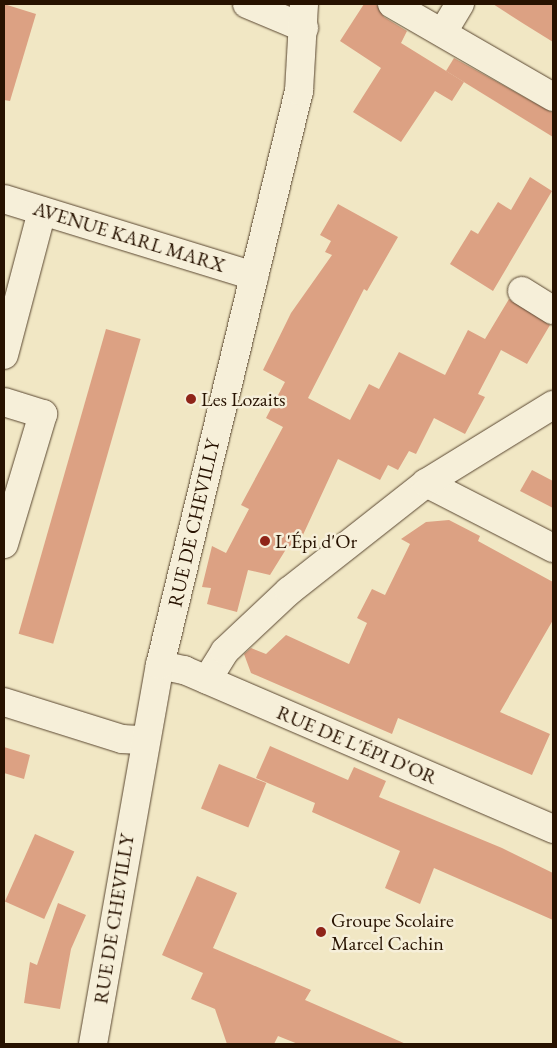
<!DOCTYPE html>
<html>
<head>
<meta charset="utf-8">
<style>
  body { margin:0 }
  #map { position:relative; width:557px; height:1048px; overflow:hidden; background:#f1e7c4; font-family:"EB Garamond",serif }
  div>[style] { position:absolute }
  .building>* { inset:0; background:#dca183; transform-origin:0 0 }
  .roads { filter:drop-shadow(0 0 1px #5a4731) drop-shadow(0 0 1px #5a4731) }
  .minor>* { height:28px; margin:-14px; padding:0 14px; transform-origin:14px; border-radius:14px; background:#f6efd9 }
  .dots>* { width:14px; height:14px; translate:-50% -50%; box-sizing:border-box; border:2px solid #f6efd9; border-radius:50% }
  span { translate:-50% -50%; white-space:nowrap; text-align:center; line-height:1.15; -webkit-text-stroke:5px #f6efd9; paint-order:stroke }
  .street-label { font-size:20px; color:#271200 }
  .poi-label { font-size:20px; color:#271200 }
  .left { translate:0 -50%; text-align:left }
  .frame { position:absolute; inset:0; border:5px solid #271200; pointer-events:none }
</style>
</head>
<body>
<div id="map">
  <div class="building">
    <div style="clip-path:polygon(4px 4px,36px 14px,10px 101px,4px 100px)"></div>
    <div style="clip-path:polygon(364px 4px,376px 4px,384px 17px,407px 31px,401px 43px,464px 82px,452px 101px,435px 91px,401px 142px,353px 112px,381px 68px,340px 41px)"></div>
    <div style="clip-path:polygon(493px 4px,553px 4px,553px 42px,524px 24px)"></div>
    <div style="clip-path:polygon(454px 58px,553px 113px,553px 137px,446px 71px)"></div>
    <div style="clip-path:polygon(530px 177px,552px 191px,493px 291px,450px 264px,471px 230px,478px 234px,498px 202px,511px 210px)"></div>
    <div style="clip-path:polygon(338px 204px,398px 237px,367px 291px,364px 289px,308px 398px,350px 420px,369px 384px,379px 389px,399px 352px,445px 375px,468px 330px,485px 339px,509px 299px,550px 325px,527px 364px,501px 350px,478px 394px,485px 397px,465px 434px,434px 418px,416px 454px,409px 451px,398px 470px,388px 465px,380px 480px,338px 459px,296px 550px,288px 546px,270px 575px,248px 570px,237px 612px,207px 604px,211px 588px,202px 587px,212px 546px,226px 553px,249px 509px,241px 505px,283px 427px,266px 418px,285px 382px,263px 370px,291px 313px,332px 255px,325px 252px,331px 241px,320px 235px)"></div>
    <div style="left:106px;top:329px;width:36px;height:317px;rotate:16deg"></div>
    <div style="clip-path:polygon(532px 470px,553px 481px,553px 508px,520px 491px)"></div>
    <div style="clip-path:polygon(449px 520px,480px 536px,478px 541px,553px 582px,553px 620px,500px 712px,550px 734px,532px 775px,398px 718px,392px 734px,251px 673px,244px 654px,251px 648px,266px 654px,286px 635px,349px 664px,367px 623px,357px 618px,372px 589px,385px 595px,410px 544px,401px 539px,426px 522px)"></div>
    <div style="clip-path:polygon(270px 746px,348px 780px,354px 767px,386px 781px,379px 797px,502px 848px,553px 873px,553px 920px,434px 868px,420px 904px,385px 888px,400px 851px,312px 812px,315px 803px,256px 778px)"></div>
    <div style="clip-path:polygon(4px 747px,30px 755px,24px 779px,4px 773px)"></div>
    <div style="left:219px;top:764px;width:51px;height:48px;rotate:22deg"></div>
    <div style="left:35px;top:834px;width:43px;height:74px;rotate:24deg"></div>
    <div style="clip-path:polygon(197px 876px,237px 893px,213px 948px,311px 990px,305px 1000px,406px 1044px,298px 1044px,278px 1036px,274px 1044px,227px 1044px,215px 1009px,191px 999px,203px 973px,162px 955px)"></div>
    <div style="clip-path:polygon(58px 903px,86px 915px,71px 949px,60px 1009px,24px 1003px,30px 962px,37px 965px)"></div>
  </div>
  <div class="roads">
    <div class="minor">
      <div style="left:247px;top:4px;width:62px;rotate:22.8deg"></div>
      <div style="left:392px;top:4px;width:186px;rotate:30deg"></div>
      <div style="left:443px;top:32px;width:33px;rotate:-59deg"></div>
      <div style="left:4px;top:199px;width:262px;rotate:17.1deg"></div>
      <div style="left:522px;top:291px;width:36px;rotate:32deg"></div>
      <div style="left:4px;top:355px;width:149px;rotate:-75.2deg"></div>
      <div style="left:4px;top:402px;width:41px;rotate:17.1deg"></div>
      <div style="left:43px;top:414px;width:136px;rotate:106.7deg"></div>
      <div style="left:426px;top:483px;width:143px;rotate:27.1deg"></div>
      <div style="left:160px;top:665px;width:25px;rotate:12deg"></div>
      <div style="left:184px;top:670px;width:402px;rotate:23.3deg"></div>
      <div style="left:207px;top:680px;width:34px;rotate:-58deg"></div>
      <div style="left:225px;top:651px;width:88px;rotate:-43.2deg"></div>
      <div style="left:289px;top:591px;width:174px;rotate:-38.2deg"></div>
      <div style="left:426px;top:483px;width:149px;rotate:-31.6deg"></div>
      <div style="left:4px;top:702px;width:124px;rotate:17.4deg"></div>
      <div style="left:122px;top:739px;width:22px;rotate:3deg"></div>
      <div style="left:93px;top:1044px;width:385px;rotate:-80deg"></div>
      <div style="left:160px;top:665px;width:591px;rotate:-76.39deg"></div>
      <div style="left:299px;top:91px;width:87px;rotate:-86.7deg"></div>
    </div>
  </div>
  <div class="dots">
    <div style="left:191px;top:399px;background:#8f2418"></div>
    <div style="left:265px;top:541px;background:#8f2418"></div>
    <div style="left:321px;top:932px;background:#8f2418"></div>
  </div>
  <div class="street-label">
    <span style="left:129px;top:237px;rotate:17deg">AVENUE KARL MARX</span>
    <span style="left:194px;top:523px;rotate:-77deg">RUE DE CHEVILLY</span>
    <span style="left:357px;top:745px;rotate:23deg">RUE DE L'ÉPI D'OR</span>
    <span style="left:114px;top:919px;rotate:-81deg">RUE DE CHEVILLY</span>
  </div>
  <div class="poi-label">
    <span class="left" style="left:201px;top:399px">Les Lozaits</span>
    <span class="left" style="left:275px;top:541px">L'Épi d'Or</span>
    <span class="left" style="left:331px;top:932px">Groupe Scolaire<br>Marcel Cachin</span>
  </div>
  <div class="frame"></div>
</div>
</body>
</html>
